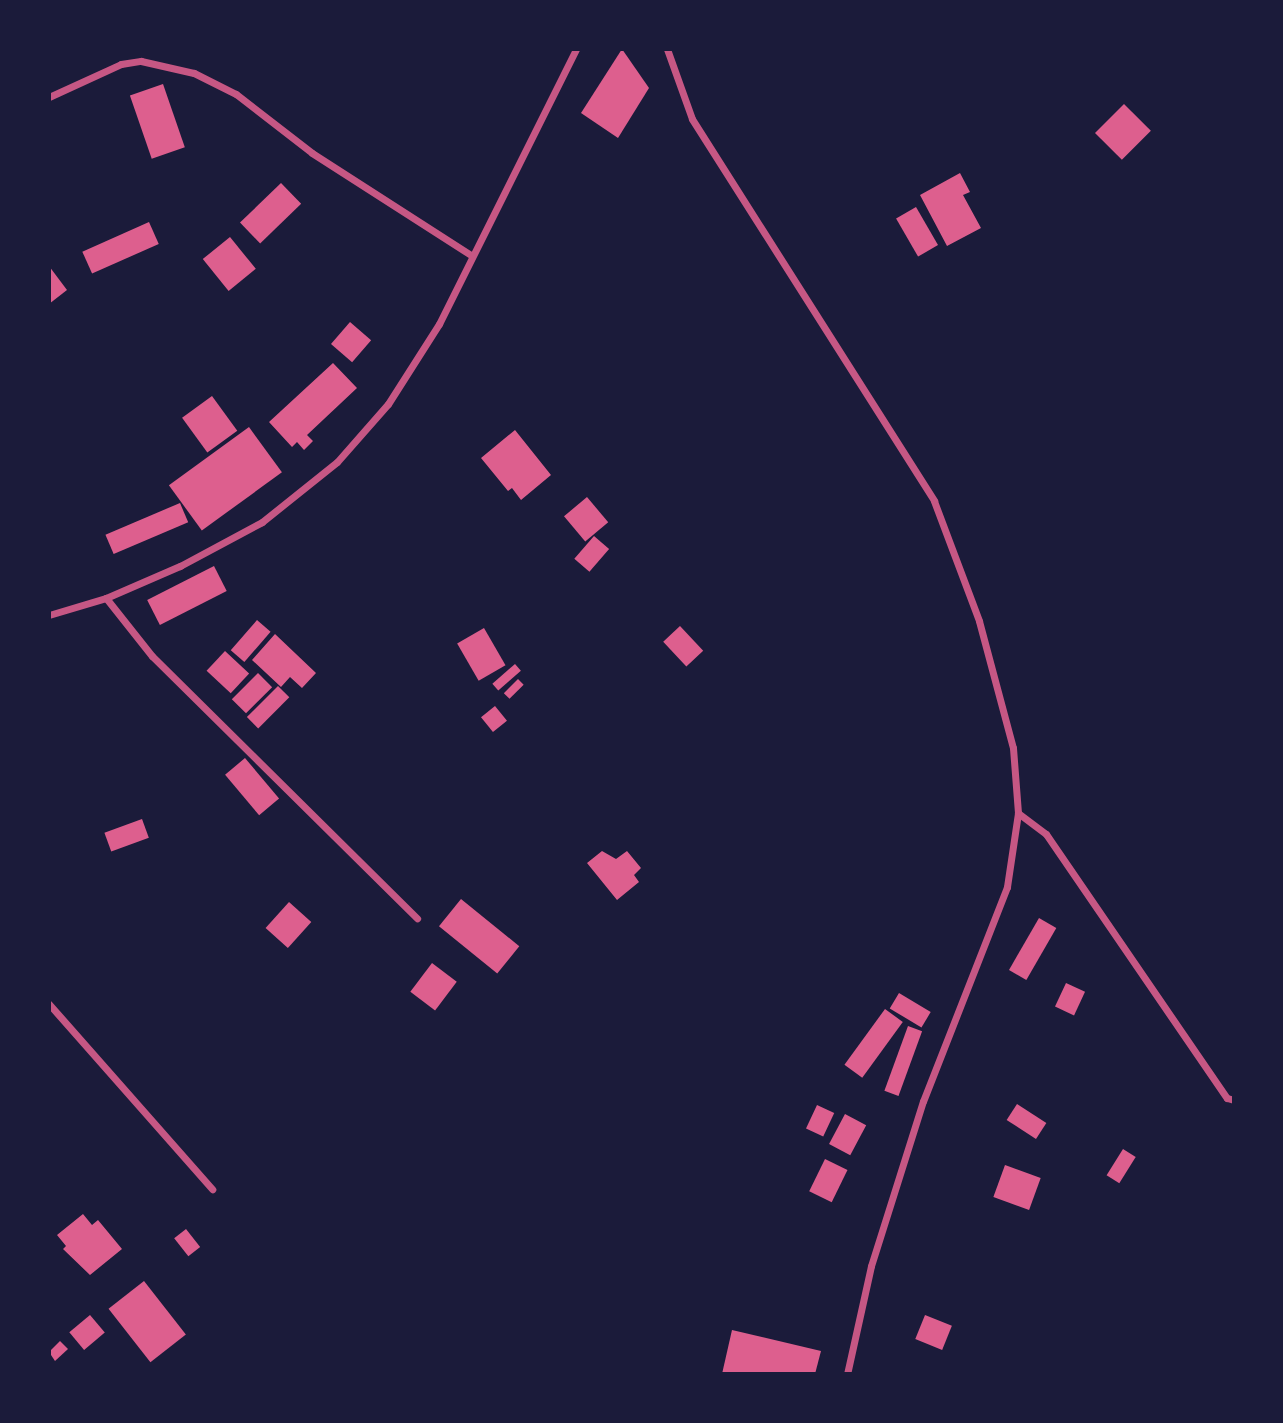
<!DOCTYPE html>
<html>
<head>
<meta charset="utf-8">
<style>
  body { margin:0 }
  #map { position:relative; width:1283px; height:1423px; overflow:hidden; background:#1b1b3a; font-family:Lato,sans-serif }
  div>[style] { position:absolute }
  .building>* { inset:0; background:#dd5f8e; transform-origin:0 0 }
  .minor>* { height:7px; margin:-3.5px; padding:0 3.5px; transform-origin:3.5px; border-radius:3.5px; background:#c65784 }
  span { translate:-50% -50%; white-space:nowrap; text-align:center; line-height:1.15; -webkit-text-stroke:5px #1b1b3a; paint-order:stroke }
  .frame { position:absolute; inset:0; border:51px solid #1b1b3a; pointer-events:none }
</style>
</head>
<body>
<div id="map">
  <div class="building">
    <div style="clip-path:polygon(622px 49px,649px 88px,618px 138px,581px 113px)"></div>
    <div style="left:163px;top:84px;width:67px;height:35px;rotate:71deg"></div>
    <div style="left:1124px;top:104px;width:38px;height:41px;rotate:45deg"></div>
    <div style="clip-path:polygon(960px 173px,970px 192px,963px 195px,981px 228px,947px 246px,920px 195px)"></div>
    <div style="left:281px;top:183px;width:29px;height:57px;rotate:46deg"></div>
    <div style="left:916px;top:207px;width:44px;height:23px;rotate:60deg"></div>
    <div style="left:149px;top:222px;width:24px;height:73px;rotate:66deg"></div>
    <div style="left:230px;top:237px;width:41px;height:35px;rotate:51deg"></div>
    <div style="clip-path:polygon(49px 266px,67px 290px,49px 304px)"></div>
    <div style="left:350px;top:322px;width:28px;height:29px;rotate:41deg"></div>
    <div style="clip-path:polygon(333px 363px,357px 388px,307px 435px,313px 441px,304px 450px,297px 442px,292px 447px,269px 422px)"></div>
    <div style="left:212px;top:396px;width:43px;height:37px;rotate:54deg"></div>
    <div style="left:249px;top:427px;width:56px;height:99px;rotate:54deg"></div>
    <div style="clip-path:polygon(515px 430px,551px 475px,521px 500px,512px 488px,508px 491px,481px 458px)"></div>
    <div style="left:587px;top:497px;width:33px;height:30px;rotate:50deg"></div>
    <div style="left:180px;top:503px;width:21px;height:81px;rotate:67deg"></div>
    <div style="left:594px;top:536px;width:20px;height:30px;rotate:41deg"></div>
    <div style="left:214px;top:566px;width:28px;height:75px;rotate:63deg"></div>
    <div style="left:257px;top:620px;width:18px;height:40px;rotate:41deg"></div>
    <div style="left:680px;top:626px;width:34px;height:23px;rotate:47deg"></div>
    <div style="left:484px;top:628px;width:43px;height:31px;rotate:60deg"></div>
    <div style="clip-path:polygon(275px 634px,316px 673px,302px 688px,290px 677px,281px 687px,252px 660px)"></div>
    <div style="left:225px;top:651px;width:33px;height:27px;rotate:43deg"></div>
    <div style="left:515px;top:664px;width:9px;height:30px;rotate:49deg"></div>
    <div style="left:258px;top:673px;width:20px;height:37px;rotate:45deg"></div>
    <div style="left:518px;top:679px;width:8px;height:20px;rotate:45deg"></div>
    <div style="left:278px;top:686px;width:16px;height:44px;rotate:45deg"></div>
    <div style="left:495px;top:706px;width:19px;height:18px;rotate:51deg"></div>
    <div style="left:245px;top:758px;width:53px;height:26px;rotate:50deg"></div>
    <div style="left:142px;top:819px;width:20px;height:40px;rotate:70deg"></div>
    <div style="clip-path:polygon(602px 851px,616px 859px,627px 851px,641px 868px,634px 875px,639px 882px,617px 900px,587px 863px)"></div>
    <div style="left:461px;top:899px;width:75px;height:35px;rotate:39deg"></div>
    <div style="left:289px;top:902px;width:30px;height:35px;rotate:42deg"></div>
    <div style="left:1039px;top:918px;width:20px;height:60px;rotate:30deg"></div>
    <div style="left:432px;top:963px;width:31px;height:36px;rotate:37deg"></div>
    <div style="left:1066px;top:983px;width:21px;height:26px;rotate:25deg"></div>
    <div style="left:899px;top:993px;width:37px;height:18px;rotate:31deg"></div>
    <div style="left:885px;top:1009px;width:22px;height:69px;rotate:36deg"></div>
    <div style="left:908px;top:1026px;width:15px;height:69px;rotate:20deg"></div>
    <div style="left:1017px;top:1104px;width:35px;height:19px;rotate:33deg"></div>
    <div style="left:817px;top:1105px;width:19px;height:26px;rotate:25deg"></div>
    <div style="left:845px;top:1114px;width:24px;height:34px;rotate:28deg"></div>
    <div style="left:1123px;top:1149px;width:15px;height:31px;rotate:32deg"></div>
    <div style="left:825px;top:1159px;width:25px;height:36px;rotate:26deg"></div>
    <div style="left:1005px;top:1165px;width:38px;height:34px;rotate:20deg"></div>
    <div style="clip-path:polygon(83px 1214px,92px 1225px,98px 1220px,122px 1249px,90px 1275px,63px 1249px,66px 1246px,57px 1235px)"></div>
    <div style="left:186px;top:1229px;width:23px;height:15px;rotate:52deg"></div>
    <div style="left:144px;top:1281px;width:68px;height:45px;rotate:52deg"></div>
    <div style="left:90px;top:1315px;width:23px;height:27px;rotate:50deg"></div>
    <div style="left:925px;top:1315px;width:29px;height:26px;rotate:22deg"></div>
    <div style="clip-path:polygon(732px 1330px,821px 1351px,815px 1374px,722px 1374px)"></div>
    <div style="clip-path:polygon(60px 1341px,68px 1349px,55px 1361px,49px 1352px)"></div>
  </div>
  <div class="minor">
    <div style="left:667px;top:49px;width:74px;rotate:70.3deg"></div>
    <div style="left:692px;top:119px;width:452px;rotate:57.6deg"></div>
    <div style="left:934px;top:501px;width:128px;rotate:69.4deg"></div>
    <div style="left:979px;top:621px;width:131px;rotate:75deg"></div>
    <div style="left:1013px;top:748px;width:65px;rotate:85.6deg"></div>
    <div style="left:1018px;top:813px;width:75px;rotate:98.5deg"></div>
    <div style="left:1007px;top:887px;width:230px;rotate:111.4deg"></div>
    <div style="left:923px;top:1101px;width:173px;rotate:107.5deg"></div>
    <div style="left:871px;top:1266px;width:111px;rotate:102.5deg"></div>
    <div style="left:49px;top:97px;width:79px;rotate:-24.6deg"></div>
    <div style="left:121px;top:64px;width:20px;rotate:-9deg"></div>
    <div style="left:141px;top:61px;width:54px;rotate:12.8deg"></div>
    <div style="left:194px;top:73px;width:47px;rotate:26.6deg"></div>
    <div style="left:236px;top:94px;width:96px;rotate:37.8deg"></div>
    <div style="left:312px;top:153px;width:189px;rotate:32.7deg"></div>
    <div style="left:106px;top:598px;width:74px;rotate:51.6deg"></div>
    <div style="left:152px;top:656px;width:373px;rotate:44.7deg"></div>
    <div style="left:49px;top:615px;width:59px;rotate:-16.6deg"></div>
    <div style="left:106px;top:598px;width:81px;rotate:-23.4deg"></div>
    <div style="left:180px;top:566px;width:93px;rotate:-28.2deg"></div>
    <div style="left:262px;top:522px;width:96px;rotate:-38.7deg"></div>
    <div style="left:337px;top:462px;width:77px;rotate:-48.7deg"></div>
    <div style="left:388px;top:404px;width:95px;rotate:-57.5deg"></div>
    <div style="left:439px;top:324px;width:307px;rotate:-63.5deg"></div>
    <div style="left:1018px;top:813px;width:35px;rotate:37deg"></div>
    <div style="left:1046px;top:834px;width:320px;rotate:55.6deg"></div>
    <div style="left:1227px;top:1098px;width:7px;rotate:16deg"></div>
    <div style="left:49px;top:1004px;width:247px;rotate:48.6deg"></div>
  </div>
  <div class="frame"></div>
</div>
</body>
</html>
